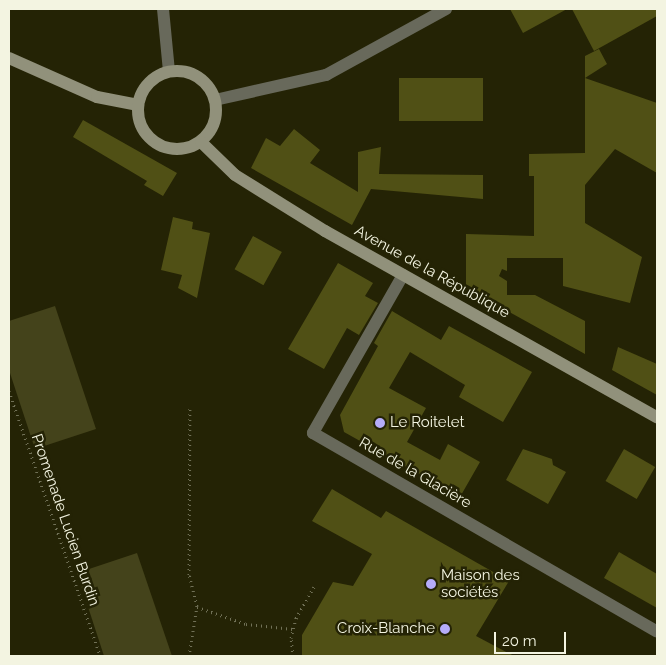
<!DOCTYPE html>
<html>
<head>
<meta charset="utf-8">
<style>
  body { margin:0 }
  #map { position:relative; width:666px; height:665px; overflow:hidden; background:#242305; font-family:Raleway,sans-serif }
  div>[style] { position:absolute }
  .green>* { inset:0; background:#44431b }
  .building>* { inset:0; background:#505015; transform-origin:0 0 }
  .path>* { height:3px; margin-top:-1.5px; transform-origin:0; background:repeating-linear-gradient(90deg,#717157 0 1px,transparent 0 5px) }
  .minor>* { height:12px; margin:-6px; padding:0 6px; transform-origin:6px; border-radius:6px; background:#68695b }
  .tertiary>* { height:12px; margin:-6px; padding:0 6px; transform-origin:6px; border-radius:6px; background:#68695b }
  .secondary>* { height:12px; margin:-6px; padding:0 6px; transform-origin:6px; border-radius:6px; background:#91917b }
  .secondary>.ring { margin:-6px; padding:0; box-sizing:content-box; background:none; border:12px solid #91917b; border-radius:50% }
  .dots>* { width:14px; height:14px; translate:-50% -50%; box-sizing:border-box; border:2px solid #242305; border-radius:50% }
  span { translate:-50% -50%; white-space:nowrap; text-align:center; line-height:1.15; -webkit-text-stroke:5px #242305; paint-order:stroke }
  .street-label { font-size:15px; color:#f3f4e1 }
  .poi-label { font-size:15px; color:#f3f4e1 }
  .left { translate:0 -50%; text-align:left }
  .right { translate:-100% -50%; text-align:right }
  .frame { position:absolute; inset:0; border:10px solid #f3f4e1; pointer-events:none }
  .scale { position:absolute; left:494px; top:632px; width:72px; height:22px; box-sizing:border-box; border:2px solid #f3f4e1; border-top:0; padding-left:6px; font-size:15px; line-height:18px; white-space:nowrap; color:#f3f4e1; -webkit-text-stroke:4px #242305; paint-order:stroke }
</style>
</head>
<body>
<div id="map">
  <div class="green">
    <div style="clip-path:polygon(55px 306px,96px 429px,35px 449px,9px 370px,9px 321px)"></div>
    <div style="clip-path:polygon(137px 553px,172px 656px,104px 656px,77px 573px)"></div>
  </div>
  <div class="building">
    <div style="clip-path:polygon(510px 9px,567px 9px,523px 33px)"></div>
    <div style="clip-path:polygon(572px 9px,657px 9px,657px 16px,594px 51px)"></div>
    <div style="clip-path:polygon(599px 49px,607px 64px,585px 78px,585px 56px)"></div>
    <div style="left:483px;top:78px;width:43px;height:84px;rotate:90deg"></div>
    <div style="clip-path:polygon(585px 78px,657px 103px,657px 173px,615px 149px,585px 185px,585px 223px,642px 257px,630px 303px,563px 286px,563px 258px,507px 258px,507px 271px,502px 269px,499px 276px,507px 281px,507px 295px,535px 295px,585px 321px,585px 354px,466px 288px,466px 234px,534px 236px,534px 176px,529px 176px,529px 154px,585px 153px)"></div>
    <div style="clip-path:polygon(83px 120px,177px 173px,163px 196px,144px 185px,147px 181px,73px 137px)"></div>
    <div style="clip-path:polygon(294px 129px,320px 150px,310px 163px,358px 192px,358px 152px,381px 147px,379px 174px,483px 175px,483px 199px,371px 189px,352px 225px,251px 168px,266px 138px,280px 146px)"></div>
    <div style="clip-path:polygon(173px 217px,193px 222px,192px 229px,210px 233px,197px 298px,178px 288px,182px 275px,161px 270px)"></div>
    <div style="left:253px;top:236px;width:33px;height:38px;rotate:29deg"></div>
    <div style="clip-path:polygon(338px 263px,373px 283px,365px 296px,378px 303px,359px 335px,347px 328px,324px 369px,288px 349px)"></div>
    <div style="clip-path:polygon(392px 311px,441px 340px,449px 326px,532px 372px,503px 422px,459px 397px,465px 385px,410px 352px,389px 388px,426px 408px,407px 442px,440px 460px,448px 444px,480px 462px,460px 497px,344px 432px,340px 415px,378px 346px,374px 343px)"></div>
    <div style="clip-path:polygon(618px 347px,657px 364px,657px 395px,612px 370px)"></div>
    <div style="clip-path:polygon(523px 449px,552px 459px,553px 465px,566px 472px,548px 504px,506px 480px)"></div>
    <div style="left:624px;top:449px;width:36px;height:37px;rotate:30deg"></div>
    <div style="clip-path:polygon(332px 489px,381px 518px,386px 511px,509px 581px,476px 636px,514px 656px,302px 656px,302px 635px,333px 582px,353px 586px,372px 554px,312px 521px)"></div>
    <div style="clip-path:polygon(619px 552px,657px 574px,657px 608px,604px 578px)"></div>
  </div>
  <div class="path">
    <div style="left:9px;top:391px;width:280px;rotate:71deg"></div>
    <div style="left:197px;top:607px;width:52px;rotate:19.1deg"></div>
    <div style="left:246px;top:624px;width:47px;rotate:6.1deg"></div>
    <div style="left:189px;top:656px;width:51px;rotate:-80.9deg"></div>
    <div style="left:197px;top:606px;width:32px;rotate:-104deg"></div>
    <div style="left:189px;top:575px;width:168px;rotate:-89.7deg"></div>
    <div style="left:293px;top:656px;width:18px;rotate:-96deg"></div>
    <div style="left:291px;top:638px;width:21px;rotate:-76deg"></div>
    <div style="left:296px;top:618px;width:36px;rotate:-60deg"></div>
  </div>
  <div class="minor">
    <div style="left:163px;top:9px;width:62px;rotate:84.5deg"></div>
    <div style="left:403px;top:275px;width:182px;rotate:119.7deg"></div>
    <div style="left:313px;top:433px;width:397px;rotate:30deg"></div>
  </div>
  <div class="tertiary">
    <div style="left:215px;top:100px;width:114px;rotate:-12.7deg"></div>
    <div style="left:326px;top:75px;width:137px;rotate:-28.8deg"></div>
  </div>
  <div class="secondary">
    <div style="left:9px;top:58px;width:96px;rotate:23.9deg"></div>
    <div style="left:97px;top:97px;width:42px;rotate:11deg"></div>
    <div class="ring" style="left:138px;top:71px;width:66px;height:66px"></div>
    <div style="left:201px;top:142px;width:47px;rotate:44.1deg"></div>
    <div style="left:235px;top:175px;width:106px;rotate:31.9deg"></div>
    <div style="left:325px;top:231px;width:381px;rotate:29.3deg"></div>
  </div>
  <div class="dots">
    <div style="left:380px;top:423px;background:#b5acf9"></div>
    <div style="left:431px;top:584px;background:#b5acf9"></div>
    <div style="left:445px;top:629px;background:#b5acf9"></div>
  </div>
  <div class="street-label">
    <span style="left:432px;top:272px;rotate:29deg">Avenue de la République</span>
    <span style="left:415px;top:473px;rotate:30deg">Rue de la Glacière</span>
    <span style="left:65px;top:520px;rotate:71deg">Promenade Lucien Burdin</span>
  </div>
  <div class="poi-label">
    <span class="left" style="left:390px;top:423px">Le Roitelet</span>
    <span class="left" style="left:441px;top:584px">Maison des<br>sociétés</span>
    <span class="right" style="left:435px;top:629px">Croix-Blanche</span>
  </div>
  <div class="frame"></div>
  <div class="scale">20 m</div>
</div>
</body>
</html>
